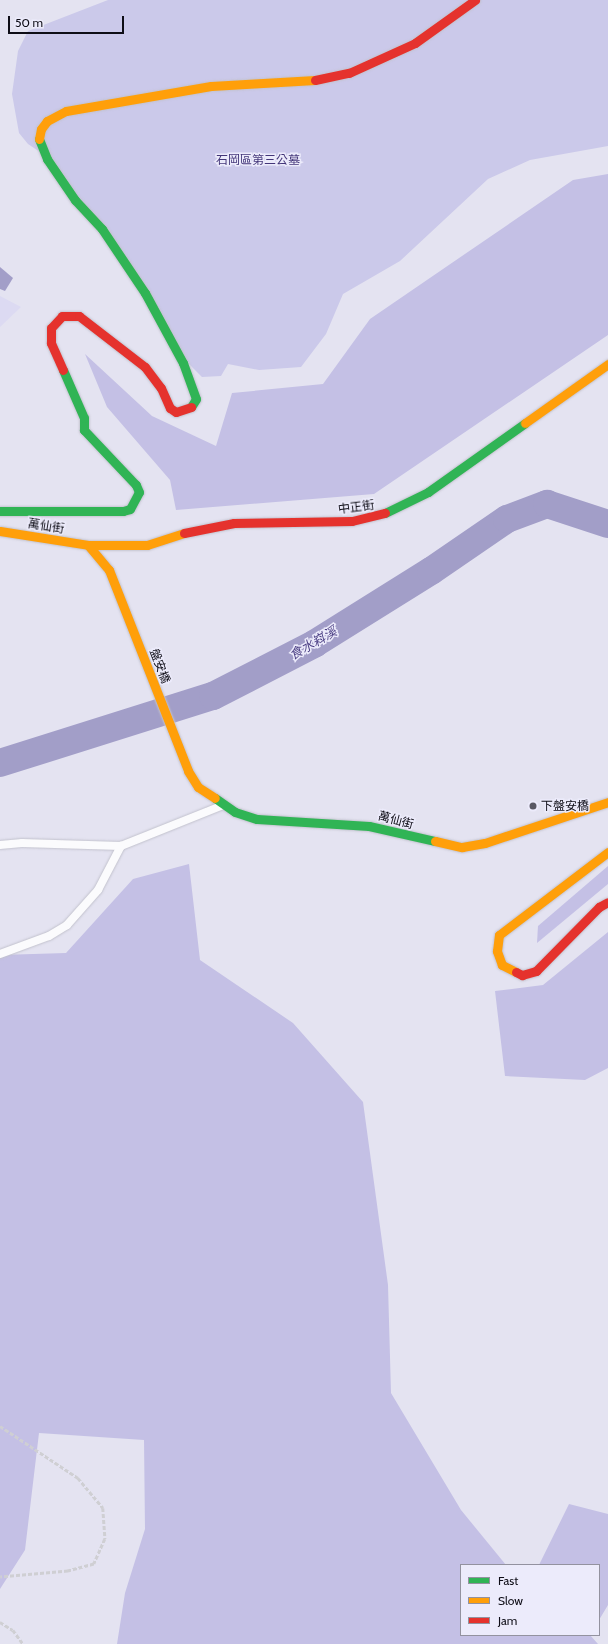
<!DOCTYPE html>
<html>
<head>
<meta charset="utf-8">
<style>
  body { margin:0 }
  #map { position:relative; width:608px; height:1644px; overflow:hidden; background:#e4e3f1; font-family:Cabin,"Noto Sans TC",sans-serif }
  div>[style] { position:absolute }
  .built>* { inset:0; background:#dcdaf2 }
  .green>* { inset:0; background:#cbc9ea }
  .forest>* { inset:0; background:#c4c0e5 }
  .water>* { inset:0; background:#a29ec8 }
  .river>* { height:28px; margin:-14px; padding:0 14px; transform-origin:14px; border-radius:14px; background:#a29ec8 }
  .path>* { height:2.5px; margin-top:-1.25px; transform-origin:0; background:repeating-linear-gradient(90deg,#cfcfd3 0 4px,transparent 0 6px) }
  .roads { filter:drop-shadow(0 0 1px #c2c2cd) drop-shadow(0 0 1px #c2c2cd) }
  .lane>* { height:8px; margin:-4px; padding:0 4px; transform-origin:4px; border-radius:4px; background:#fbfbfd }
  .fast>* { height:9px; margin:-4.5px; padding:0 4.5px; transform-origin:4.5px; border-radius:4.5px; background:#30b455 }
  .slow>* { height:9px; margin:-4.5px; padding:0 4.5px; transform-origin:4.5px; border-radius:4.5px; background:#ff9f0a }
  .jam>* { height:9px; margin:-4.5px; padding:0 4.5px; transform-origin:4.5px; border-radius:4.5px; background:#e5322d }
  .dots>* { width:11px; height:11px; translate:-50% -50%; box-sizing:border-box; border:2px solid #ecebfb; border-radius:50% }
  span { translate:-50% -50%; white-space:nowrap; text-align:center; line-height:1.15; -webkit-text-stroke:3px #ecebfb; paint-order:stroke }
  .park-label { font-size:12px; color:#433679 }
  .street-label { font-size:12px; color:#0e0d16 }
  .poi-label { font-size:12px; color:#0e0d16 }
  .left { translate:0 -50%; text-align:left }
  .water-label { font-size:13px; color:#4b3f84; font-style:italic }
  .legend { position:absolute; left:460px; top:1564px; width:140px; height:72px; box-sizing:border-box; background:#ecebfb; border:1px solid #93929f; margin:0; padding:5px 7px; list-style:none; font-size:12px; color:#0e0d16 }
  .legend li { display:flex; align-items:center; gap:8px; height:20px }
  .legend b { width:20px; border:1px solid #93929f }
  .scale { position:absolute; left:8px; top:16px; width:116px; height:18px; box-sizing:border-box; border:2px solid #0e0d16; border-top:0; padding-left:5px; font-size:12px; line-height:14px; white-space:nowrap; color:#0e0d16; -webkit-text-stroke:3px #ecebfb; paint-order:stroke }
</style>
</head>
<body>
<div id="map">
  <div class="built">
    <div style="clip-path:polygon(0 296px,21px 307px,0 327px)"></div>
  </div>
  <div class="green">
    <div style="clip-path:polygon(108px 0,608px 0,608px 146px,530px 160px,488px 179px,400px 261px,343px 294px,326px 334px,301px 367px,259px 370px,228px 364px,221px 376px,202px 377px,190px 365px,55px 162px,28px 144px,19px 133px,12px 94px,18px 51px,28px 31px)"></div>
  </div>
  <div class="forest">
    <div style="clip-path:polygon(608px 174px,608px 335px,374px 494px,176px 510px,170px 480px,107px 407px,85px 354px,152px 416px,216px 446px,232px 393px,323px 384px,370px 319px,573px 180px)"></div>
    <div style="clip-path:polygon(189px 864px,200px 960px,293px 1023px,363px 1102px,388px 1285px,391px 1393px,461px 1510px,506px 1565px,461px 1565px,461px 1635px,590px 1635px,598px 1644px,117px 1644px,125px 1593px,145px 1529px,144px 1440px,39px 1433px,25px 1550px,0 1589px,0 955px,66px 953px,133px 879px)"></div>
    <div style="clip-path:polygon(608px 866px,608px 884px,537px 943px,538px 926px)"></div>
    <div style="clip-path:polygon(608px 932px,608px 1068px,585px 1080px,505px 1076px,495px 991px,543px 985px)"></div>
    <div style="clip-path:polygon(569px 1504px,608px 1514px,608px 1605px,599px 1620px,599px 1565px,539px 1565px)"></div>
  </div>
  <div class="water">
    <div style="clip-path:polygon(0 267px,13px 278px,5px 291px,0 289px)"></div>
  </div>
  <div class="river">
    <div style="left:0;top:763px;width:223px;rotate:-17.5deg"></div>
    <div style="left:213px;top:696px;width:114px;rotate:-27.2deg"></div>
    <div style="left:314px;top:644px;width:138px;rotate:-32deg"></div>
    <div style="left:431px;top:571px;width:92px;rotate:-34.4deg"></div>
    <div style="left:507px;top:519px;width:43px;rotate:-20.6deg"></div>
    <div style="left:547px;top:504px;width:64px;rotate:18.2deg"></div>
  </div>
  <div class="path">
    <div style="left:0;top:1426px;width:94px;rotate:33.7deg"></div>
    <div style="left:78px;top:1478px;width:39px;rotate:50deg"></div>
    <div style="left:103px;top:1508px;width:31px;rotate:86deg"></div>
    <div style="left:105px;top:1539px;width:27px;rotate:114deg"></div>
    <div style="left:94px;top:1564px;width:27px;rotate:165deg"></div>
    <div style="left:68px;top:1571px;width:68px;rotate:175deg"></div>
    <div style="left:0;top:1622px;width:15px;rotate:32deg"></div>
    <div style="left:13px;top:1630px;width:17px;rotate:54deg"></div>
  </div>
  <div class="roads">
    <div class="lane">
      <div style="left:0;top:845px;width:22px;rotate:-5deg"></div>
      <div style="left:22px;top:843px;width:99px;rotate:1.7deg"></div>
      <div style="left:121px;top:846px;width:108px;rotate:-21.8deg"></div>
      <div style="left:0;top:954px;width:52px;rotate:-20.2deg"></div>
      <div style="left:49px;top:936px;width:21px;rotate:-31deg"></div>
      <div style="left:67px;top:925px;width:47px;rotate:-48.5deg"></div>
      <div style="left:98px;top:890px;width:50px;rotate:-62.4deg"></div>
    </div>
    <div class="fast">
      <div style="left:39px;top:139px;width:22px;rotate:68deg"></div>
      <div style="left:47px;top:159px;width:50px;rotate:55.7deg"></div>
      <div style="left:75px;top:200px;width:40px;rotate:47deg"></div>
      <div style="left:102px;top:229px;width:77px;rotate:56.1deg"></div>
      <div style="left:145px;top:293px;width:80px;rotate:61.5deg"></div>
      <div style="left:183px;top:363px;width:38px;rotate:70deg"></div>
      <div style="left:196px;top:399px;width:9px;rotate:122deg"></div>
      <div style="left:0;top:511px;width:123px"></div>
      <div style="left:123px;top:511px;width:7px;rotate:-16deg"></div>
      <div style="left:130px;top:509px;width:19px;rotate:-62deg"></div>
      <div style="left:139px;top:492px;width:8px;rotate:-113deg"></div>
      <div style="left:136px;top:485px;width:76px;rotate:-133.4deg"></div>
      <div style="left:84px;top:430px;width:12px;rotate:-90deg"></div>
      <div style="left:84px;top:418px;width:52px;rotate:-113.6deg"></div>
      <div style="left:385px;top:513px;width:48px;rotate:-26deg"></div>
      <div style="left:428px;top:492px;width:119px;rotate:-35.4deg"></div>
      <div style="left:215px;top:798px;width:24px;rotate:35deg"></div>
      <div style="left:235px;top:812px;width:23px;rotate:18deg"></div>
      <div style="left:257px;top:819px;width:112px;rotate:3.6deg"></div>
      <div style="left:369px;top:826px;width:68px;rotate:12.8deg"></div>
    </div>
    <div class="slow">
      <div style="left:39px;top:139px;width:10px;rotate:-79deg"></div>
      <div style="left:41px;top:129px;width:10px;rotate:-53deg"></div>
      <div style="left:47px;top:121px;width:21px;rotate:-28deg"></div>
      <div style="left:66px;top:111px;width:147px;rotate:-9.8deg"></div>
      <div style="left:211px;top:86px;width:104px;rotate:-3.3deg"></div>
      <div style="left:525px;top:423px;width:102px;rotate:-35.4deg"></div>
      <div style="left:0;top:531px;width:89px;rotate:9deg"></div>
      <div style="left:88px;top:545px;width:59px"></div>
      <div style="left:147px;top:545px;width:39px;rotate:-18deg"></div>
      <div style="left:88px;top:545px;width:33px;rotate:50deg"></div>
      <div style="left:109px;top:570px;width:216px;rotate:68.5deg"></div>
      <div style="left:188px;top:771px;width:19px;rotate:58deg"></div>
      <div style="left:198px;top:787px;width:20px;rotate:33deg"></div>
      <div style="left:435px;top:841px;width:28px;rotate:13deg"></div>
      <div style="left:462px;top:847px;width:23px;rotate:-10deg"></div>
      <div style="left:485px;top:843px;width:130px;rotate:-18.4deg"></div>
      <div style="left:516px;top:972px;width:16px;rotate:-153deg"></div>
      <div style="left:502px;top:965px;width:15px;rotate:-110deg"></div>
      <div style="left:497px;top:951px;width:16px;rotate:-83deg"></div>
      <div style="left:499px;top:935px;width:137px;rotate:-37.3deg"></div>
    </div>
    <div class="jam">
      <div style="left:315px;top:80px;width:35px;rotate:-12deg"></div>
      <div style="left:349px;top:73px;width:72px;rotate:-24.4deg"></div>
      <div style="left:415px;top:43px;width:74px;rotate:-35.6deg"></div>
      <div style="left:63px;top:370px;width:30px;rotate:-114deg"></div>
      <div style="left:51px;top:343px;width:15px;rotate:-90deg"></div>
      <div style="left:51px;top:328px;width:16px;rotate:-47deg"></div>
      <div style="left:62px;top:316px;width:17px"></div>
      <div style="left:79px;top:316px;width:83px;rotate:37.7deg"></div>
      <div style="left:145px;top:367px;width:26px;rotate:53deg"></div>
      <div style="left:161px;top:388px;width:22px;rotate:66deg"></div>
      <div style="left:170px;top:408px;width:7px;rotate:34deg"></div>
      <div style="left:176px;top:412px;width:16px;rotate:-18deg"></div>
      <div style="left:184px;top:533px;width:51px;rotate:-11.3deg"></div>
      <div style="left:234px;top:523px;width:118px;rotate:-1deg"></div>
      <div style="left:352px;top:521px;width:34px;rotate:-14deg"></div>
      <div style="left:516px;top:972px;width:7px;rotate:27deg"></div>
      <div style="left:522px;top:975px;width:15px;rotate:-16deg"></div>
      <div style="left:536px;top:971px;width:90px;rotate:-45.5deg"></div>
      <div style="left:599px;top:907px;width:10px;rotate:-29deg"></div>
    </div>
  </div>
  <div class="dots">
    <div style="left:533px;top:806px;background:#595863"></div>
  </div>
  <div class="park-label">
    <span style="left:258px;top:160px">石岡區第三公墓</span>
  </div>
  <div class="street-label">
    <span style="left:356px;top:507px;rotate:-7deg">中正街</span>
    <span style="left:46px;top:526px;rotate:9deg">萬仙街</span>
    <span style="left:160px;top:666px;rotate:69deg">盤安橋</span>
    <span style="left:396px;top:820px;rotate:15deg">萬仙街</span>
  </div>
  <div class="poi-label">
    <span class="left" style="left:541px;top:806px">下盤安橋</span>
  </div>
  <div class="water-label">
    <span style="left:313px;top:643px;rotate:-30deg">食水嵙溪</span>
  </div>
  <ul class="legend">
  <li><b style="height:5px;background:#30b455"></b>Fast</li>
  <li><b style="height:5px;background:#ff9f0a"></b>Slow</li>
  <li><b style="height:5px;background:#e5322d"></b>Jam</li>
  </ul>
  <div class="scale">50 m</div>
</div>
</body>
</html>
